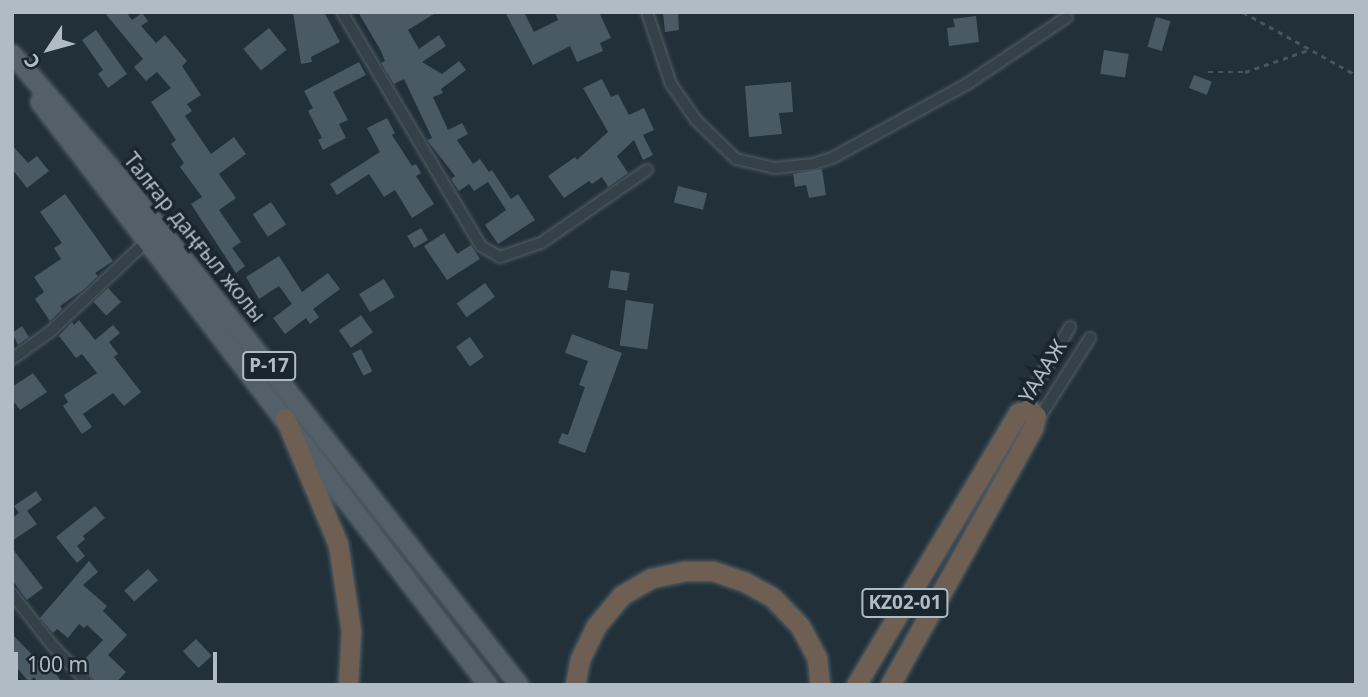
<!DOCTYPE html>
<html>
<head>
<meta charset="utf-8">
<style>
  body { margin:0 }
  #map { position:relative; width:1368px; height:697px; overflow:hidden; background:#213039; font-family:"Noto Sans",sans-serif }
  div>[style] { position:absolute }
  .building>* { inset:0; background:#4a5a65; transform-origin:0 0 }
  .path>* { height:2.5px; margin-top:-1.25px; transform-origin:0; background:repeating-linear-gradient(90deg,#435857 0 5px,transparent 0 10px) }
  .roads { filter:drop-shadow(0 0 2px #535f67) drop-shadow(0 0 2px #535f67) }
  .street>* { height:10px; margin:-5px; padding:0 5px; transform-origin:5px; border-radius:5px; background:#354149 }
  .primary>* { height:18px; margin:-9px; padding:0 9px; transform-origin:9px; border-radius:9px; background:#536069 }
  .highway>* { height:19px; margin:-9.5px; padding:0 9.5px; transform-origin:9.5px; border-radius:9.5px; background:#6f5e52 }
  span { translate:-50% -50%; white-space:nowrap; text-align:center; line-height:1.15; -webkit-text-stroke:7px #1a262e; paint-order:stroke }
  .shield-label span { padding:2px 5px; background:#1a262e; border:2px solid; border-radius:5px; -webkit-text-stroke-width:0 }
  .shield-label { font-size:19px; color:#b0bcc5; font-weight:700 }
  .street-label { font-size:21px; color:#b0bcc5 }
  .frame { position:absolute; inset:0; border:14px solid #b0bcc5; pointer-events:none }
  .north { position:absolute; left:14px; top:14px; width:70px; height:70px; -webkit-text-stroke:5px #1a262e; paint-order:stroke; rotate:234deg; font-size:19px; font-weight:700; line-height:28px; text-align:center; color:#b0bcc5 }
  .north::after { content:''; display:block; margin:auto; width:24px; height:32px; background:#b0bcc5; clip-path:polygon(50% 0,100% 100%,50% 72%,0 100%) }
  .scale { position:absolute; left:14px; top:652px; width:203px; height:32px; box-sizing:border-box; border:4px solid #b0bcc5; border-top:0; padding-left:9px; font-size:21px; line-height:24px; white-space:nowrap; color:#b0bcc5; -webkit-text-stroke:5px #1a262e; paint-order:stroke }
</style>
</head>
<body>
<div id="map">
  <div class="building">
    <div style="clip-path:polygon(104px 12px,126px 12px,132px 20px,142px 13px,148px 21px,141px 26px,156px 43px,165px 35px,187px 61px,182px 66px,201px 95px,187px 104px,192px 111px,185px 116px,211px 154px,234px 137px,246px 154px,219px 174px,236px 198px,219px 210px,241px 242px,232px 248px,245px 266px,236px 273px,191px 204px,202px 197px,180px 167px,184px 163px,171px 144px,176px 140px,151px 102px,171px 88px,157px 72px,146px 81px,134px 67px,143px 59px)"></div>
    <div style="clip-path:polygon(293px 12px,324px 12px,340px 42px,311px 57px,312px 62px,301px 64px)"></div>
    <div style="clip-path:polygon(358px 12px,437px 12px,408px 30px,419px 49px,439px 35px,446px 46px,422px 62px,442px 74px,459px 61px,466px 70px,441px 89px,443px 93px,433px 97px,448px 130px,462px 123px,468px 134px,457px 140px,473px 164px,480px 159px,489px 172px,492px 170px,511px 199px,518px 194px,535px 220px,498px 244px,485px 225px,506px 210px,488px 182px,474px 191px,469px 184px,459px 191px,451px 179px,455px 176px,427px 140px,432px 138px,404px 79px,394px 84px,381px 63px,385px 61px,381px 51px)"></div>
    <div style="clip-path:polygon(505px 12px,524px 12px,534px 32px,558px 20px,555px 12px,599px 12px,611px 38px,600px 43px,603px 51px,577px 62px,570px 46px,533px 65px)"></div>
    <div style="clip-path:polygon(663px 12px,678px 12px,679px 30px,665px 32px)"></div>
    <div style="clip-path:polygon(976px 16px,979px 42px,949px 46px,947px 28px,955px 27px,953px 19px)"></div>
    <div style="left:1156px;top:17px;width:15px;height:31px;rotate:16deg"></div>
    <div style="left:269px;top:28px;width:28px;height:33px;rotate:51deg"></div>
    <div style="clip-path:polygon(96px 30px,127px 74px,108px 88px,98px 74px,103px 70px,82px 40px)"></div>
    <div style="left:1104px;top:50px;width:25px;height:24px;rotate:9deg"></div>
    <div style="clip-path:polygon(359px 62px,366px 75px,333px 92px,348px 120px,339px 124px,346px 138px,323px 150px,318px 140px,322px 138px,308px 111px,313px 108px,304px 91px)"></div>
    <div style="left:1194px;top:75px;width:19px;height:14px;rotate:21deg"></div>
    <div style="clip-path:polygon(602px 79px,611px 97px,618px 94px,629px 115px,644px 108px,654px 130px,643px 135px,653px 155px,643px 160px,634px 140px,617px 156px,628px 173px,608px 187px,602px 177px,592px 184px,589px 181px,564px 198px,548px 176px,575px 157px,577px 160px,608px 132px,583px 88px)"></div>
    <div style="clip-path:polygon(791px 82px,793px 112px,779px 113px,782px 134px,749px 137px,745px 86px)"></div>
    <div style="clip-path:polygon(387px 118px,395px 133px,392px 135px,412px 166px,416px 164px,421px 173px,416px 176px,434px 204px,412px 218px,395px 190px,384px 197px,369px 174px,337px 195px,330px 184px,380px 152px,367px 128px)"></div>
    <div style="clip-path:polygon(12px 145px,28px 163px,37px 156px,49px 171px,27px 188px,12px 169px)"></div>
    <div style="clip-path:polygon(822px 169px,826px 195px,809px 198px,806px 185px,795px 187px,793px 174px)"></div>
    <div style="left:678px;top:186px;width:30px;height:17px;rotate:14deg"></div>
    <div style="clip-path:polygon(65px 194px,113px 261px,95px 273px,98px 276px,83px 290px,60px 306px,62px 309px,50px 321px,35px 299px,44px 292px,34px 277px,61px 259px,54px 248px,62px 243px,40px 212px)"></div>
    <div style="left:271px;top:202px;width:27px;height:22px;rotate:56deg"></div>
    <div style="left:421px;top:228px;width:14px;height:16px;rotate:60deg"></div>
    <div style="clip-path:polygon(444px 233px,457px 254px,471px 245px,480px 259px,447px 280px,424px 246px)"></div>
    <div style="clip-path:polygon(279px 256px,302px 292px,328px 273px,340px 289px,313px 309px,319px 317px,310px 324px,306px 318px,285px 334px,273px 318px,292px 304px,279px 286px,259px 299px,246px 277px)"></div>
    <div style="left:611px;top:270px;width:19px;height:18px;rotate:9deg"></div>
    <div style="left:384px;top:279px;width:21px;height:29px;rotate:59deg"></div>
    <div style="left:485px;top:283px;width:17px;height:35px;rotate:54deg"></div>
    <div style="left:108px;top:288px;width:19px;height:20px;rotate:47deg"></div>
    <div style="left:626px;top:300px;width:28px;height:46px;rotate:8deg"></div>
    <div style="left:361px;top:315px;width:21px;height:27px;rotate:55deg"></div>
    <div style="clip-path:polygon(79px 320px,95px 340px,113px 325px,120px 333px,109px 342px,118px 354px,114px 357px,141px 392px,124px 406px,113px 393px,83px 414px,92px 427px,82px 434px,63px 406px,68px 402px,64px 395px,97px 373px,82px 354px,76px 358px,59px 336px,72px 322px,74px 325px)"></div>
    <div style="clip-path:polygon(22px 326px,29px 337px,18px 345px,12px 333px)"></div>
    <div style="clip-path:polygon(572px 334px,622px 353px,585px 453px,558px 443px,562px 433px,568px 435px,585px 387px,579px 385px,588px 361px,565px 353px)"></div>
    <div style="left:470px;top:337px;width:24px;height:17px;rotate:55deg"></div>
    <div style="left:361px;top:349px;width:25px;height:10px;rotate:63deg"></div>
    <div style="clip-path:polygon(33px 373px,47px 392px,20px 410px,12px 399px,12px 387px)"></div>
    <div style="clip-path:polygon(36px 491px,42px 500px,27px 511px,37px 524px,12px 541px,12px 518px,19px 513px,14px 506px)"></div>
    <div style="clip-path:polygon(95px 506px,105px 518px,83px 536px,85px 539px,77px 546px,85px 556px,77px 563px,56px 537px)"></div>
    <div style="clip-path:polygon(12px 548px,43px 588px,27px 600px,12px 580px)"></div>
    <div style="clip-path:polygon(89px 561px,98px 572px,83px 585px,107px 606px,103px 611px,127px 635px,108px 655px,126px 672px,114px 685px,99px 685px,80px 664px,103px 640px,87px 625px,84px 628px,79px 624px,68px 638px,57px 629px,53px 633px,40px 618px)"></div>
    <div style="left:148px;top:569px;width:15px;height:32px;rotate:48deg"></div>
    <div style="clip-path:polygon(12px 634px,46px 669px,50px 666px,64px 685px,40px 685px,34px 677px,29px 682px,12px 662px)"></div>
    <div style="left:196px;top:639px;width:23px;height:18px;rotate:47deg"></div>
  </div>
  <div class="path">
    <div style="left:1243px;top:12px;width:129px;rotate:29.1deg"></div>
    <div style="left:1208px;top:72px;width:37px"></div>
    <div style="left:1245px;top:72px;width:70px;rotate:-19.2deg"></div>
  </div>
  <div class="roads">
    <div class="street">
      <div style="left:342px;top:12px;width:272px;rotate:59.3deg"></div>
      <div style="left:481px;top:246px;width:22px;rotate:30deg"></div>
      <div style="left:500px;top:257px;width:43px;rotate:-18.9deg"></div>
      <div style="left:541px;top:243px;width:129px;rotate:-34.6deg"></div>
      <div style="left:647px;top:12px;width:76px;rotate:71.6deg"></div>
      <div style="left:671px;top:84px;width:44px;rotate:55.2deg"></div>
      <div style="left:696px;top:120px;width:56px;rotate:44.3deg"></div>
      <div style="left:736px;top:159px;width:40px;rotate:13deg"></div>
      <div style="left:775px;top:168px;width:38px;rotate:-6deg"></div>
      <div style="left:813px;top:164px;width:22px;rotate:-18deg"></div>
      <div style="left:834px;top:157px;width:152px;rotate:-28.8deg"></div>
      <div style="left:967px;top:84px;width:120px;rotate:-33.8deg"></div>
      <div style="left:12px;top:359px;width:48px;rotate:-35.7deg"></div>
      <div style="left:51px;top:331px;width:132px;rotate:-43.2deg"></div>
      <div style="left:1020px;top:411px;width:98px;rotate:-59.2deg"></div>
      <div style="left:1036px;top:423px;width:101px;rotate:-57.6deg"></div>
      <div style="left:12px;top:594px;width:65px;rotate:51.9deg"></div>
      <div style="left:52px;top:645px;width:55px;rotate:46.5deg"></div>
    </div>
    <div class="primary">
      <div style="left:12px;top:54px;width:168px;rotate:49.1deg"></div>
      <div style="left:122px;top:181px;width:642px;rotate:51.77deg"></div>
      <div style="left:40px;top:102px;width:735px;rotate:52.46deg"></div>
    </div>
    <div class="highway">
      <div style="left:285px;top:418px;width:137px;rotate:67.2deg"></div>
      <div style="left:338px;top:544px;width:88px;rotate:81.5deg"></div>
      <div style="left:351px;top:631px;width:54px;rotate:93.2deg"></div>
      <div style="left:575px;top:685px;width:26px;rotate:-79deg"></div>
      <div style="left:580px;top:659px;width:37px;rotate:-64deg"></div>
      <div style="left:596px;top:626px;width:40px;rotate:-50deg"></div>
      <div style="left:622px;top:595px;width:34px;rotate:-30deg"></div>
      <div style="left:652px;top:578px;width:33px;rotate:-12deg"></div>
      <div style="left:684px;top:571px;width:29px"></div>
      <div style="left:713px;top:571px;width:34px;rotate:19deg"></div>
      <div style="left:745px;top:582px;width:31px;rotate:29deg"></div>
      <div style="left:772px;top:597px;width:40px;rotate:46deg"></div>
      <div style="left:800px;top:626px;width:36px;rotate:62deg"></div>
      <div style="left:817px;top:658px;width:27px;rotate:84deg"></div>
      <div style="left:856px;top:685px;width:317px;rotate:-59.2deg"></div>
      <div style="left:1018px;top:413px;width:12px;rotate:-20deg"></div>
      <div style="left:1029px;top:409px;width:10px;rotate:45deg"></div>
      <div style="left:1036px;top:416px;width:12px;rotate:104deg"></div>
      <div style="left:1033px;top:428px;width:294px;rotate:119.1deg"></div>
    </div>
  </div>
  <div class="shield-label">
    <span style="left:269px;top:366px">P-17</span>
    <span style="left:905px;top:603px">KZ02-01</span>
  </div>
  <div class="street-label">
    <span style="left:195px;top:237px;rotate:51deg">Талғар даңғыл жолы</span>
    <span style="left:1042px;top:371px;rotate:-58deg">ҮАААЖ</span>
  </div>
  <div class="frame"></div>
  <div class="north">С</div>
  <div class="scale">100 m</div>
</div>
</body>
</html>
